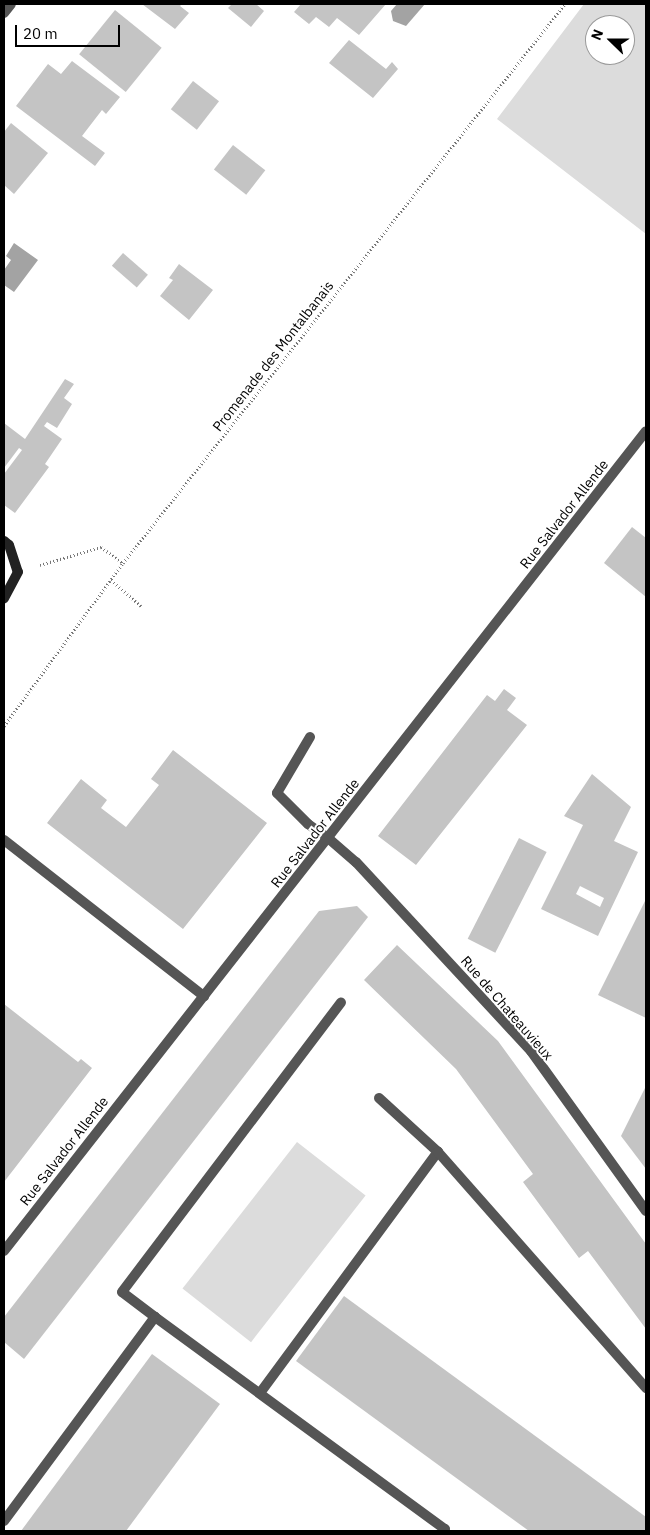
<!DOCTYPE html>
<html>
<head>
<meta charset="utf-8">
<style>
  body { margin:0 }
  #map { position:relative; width:650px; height:1535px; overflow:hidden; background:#fff; font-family:"IBM Plex Sans",sans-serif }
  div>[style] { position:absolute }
  .green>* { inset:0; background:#dcdcdc; transform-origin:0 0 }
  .water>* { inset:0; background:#a3a3a3 }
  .building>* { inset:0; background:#c4c4c4; transform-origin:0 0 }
  .path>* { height:3px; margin-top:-1.5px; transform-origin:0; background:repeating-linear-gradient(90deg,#777 0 1px,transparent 0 3.5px) }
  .lane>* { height:10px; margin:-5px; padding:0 5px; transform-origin:5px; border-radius:5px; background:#555 }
  .street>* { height:10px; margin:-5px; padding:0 5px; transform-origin:5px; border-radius:5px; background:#555 }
  .secondary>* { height:10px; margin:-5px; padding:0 5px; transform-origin:5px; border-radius:5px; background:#222 }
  span { translate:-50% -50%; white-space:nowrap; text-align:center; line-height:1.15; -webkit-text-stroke:4px #fff; paint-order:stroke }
  .street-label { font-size:14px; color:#000 }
  .frame { position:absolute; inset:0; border:5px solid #000; pointer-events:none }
  .north { position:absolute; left:585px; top:15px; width:50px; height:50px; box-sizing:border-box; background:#fff; border:1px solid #999; border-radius:50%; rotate:292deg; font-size:14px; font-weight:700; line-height:20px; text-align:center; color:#000 }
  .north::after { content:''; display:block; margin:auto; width:18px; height:22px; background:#000; clip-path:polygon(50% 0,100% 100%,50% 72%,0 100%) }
  .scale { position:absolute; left:15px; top:25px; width:105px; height:22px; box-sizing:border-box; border:2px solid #000; border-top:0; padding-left:6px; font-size:15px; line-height:18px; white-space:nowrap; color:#000; -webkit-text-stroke:4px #fff; paint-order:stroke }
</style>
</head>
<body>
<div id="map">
  <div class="green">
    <div style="clip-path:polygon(evenodd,584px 4px,646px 4px,646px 234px,497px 119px,584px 4px,595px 25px,625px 25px,625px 55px,595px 55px,595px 25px)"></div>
    <div style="left:297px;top:1142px;width:87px;height:186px;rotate:38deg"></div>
  </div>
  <div class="water">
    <div style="clip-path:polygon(397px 4px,425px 4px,406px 26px,393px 21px,391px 11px)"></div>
    <div style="clip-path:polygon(14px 243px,38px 260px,14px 292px,4px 285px,4px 270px,11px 260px,6px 256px)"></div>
  </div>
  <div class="building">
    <div style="clip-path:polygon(142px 4px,182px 4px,180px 6px,189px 13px,175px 29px)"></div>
    <div style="clip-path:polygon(232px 4px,256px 4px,264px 11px,251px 27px,228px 8px)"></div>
    <div style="clip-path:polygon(301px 4px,386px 4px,359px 35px,337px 18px,329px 27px,316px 17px,309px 24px,294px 12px)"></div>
    <div style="left:115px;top:10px;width:60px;height:57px;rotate:39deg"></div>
    <div style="clip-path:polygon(349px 40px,386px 69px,392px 62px,398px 69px,373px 98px,329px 63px)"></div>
    <div style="clip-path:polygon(72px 61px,120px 97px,106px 114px,102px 110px,82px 136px,105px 153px,95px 166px,16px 106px,48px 64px,61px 74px)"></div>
    <div style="left:193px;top:81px;width:33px;height:36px;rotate:38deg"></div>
    <div style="clip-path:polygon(11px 123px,48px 153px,14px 194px,4px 185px,4px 132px)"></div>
    <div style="left:233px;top:145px;width:41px;height:31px;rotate:38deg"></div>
    <div style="left:123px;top:253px;width:33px;height:17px;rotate:41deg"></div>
    <div style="clip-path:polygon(179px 264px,213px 290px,189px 320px,160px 296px,173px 280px,169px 278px)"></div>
    <div style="clip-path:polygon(65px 379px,74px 384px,64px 398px,72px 404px,57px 428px,47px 422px,44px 426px,62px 439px,45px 464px,49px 467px,15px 513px,4px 505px,4px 474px,22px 450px,19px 448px,4px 468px,4px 423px,25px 439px)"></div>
    <div style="clip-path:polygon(632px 527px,646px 538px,646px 597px,604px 563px)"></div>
    <div style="clip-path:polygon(504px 689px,516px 698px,507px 710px,527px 725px,416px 865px,378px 836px,487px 695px,495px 701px)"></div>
    <div style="clip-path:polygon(173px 750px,267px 823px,183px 929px,47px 823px,81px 779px,107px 800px,101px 808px,126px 827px,159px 785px,151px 779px)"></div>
    <div style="clip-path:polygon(evenodd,592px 774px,631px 807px,614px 841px,638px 852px,598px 936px,541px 909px,583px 825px,564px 816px,592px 774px,580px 886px,604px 898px,600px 907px,576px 894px,580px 886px)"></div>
    <div style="left:519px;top:838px;width:31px;height:113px;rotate:27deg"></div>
    <div style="clip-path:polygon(646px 899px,646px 1018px,598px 995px)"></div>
    <div style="clip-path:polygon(357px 906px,368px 917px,24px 1359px,4px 1342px,4px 1317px,319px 911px)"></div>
    <div style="clip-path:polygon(397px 945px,498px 1041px,646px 1244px,646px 1329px,588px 1251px,579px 1258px,523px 1182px,533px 1174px,456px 1069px,364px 980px)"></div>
    <div style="clip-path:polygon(4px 1004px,78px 1062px,81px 1059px,92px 1068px,4px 1182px)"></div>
    <div style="clip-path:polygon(646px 1086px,646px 1169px,621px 1136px)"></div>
    <div style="clip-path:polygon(344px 1296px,646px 1517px,646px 1531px,529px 1531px,296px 1361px)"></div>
    <div style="clip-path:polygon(152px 1354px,220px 1404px,126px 1531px,21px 1531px)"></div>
  </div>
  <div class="path">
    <div style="left:40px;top:565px;width:64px;rotate:-16.4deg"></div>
    <div style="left:101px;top:547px;width:27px;rotate:36deg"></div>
    <div style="left:111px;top:580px;width:40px;rotate:41deg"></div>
    <div style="left:4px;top:726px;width:202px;rotate:-53.9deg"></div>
    <div style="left:123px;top:563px;width:713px;rotate:-51.67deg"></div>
  </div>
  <div class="lane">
    <div style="left:310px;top:737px;width:65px;rotate:120.5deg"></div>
    <div style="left:277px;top:793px;width:44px;rotate:45deg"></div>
    <div style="left:308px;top:824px;width:24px;rotate:35deg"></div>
    <div style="left:379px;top:1098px;width:80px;rotate:42.5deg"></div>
    <div style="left:155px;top:1317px;width:41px;rotate:-142.9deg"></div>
    <div style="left:122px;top:1292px;width:363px;rotate:-52.9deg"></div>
    <div style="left:260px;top:1393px;width:300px;rotate:-53.6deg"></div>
    <div style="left:438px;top:1152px;width:315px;rotate:48.6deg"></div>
    <div style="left:4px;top:1521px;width:254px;rotate:-53.5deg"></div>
    <div style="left:155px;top:1317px;width:359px;rotate:36.2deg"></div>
    <div style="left:445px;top:1529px;width:3px;rotate:135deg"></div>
  </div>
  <div class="street">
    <div style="left:4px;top:13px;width:11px;rotate:-52deg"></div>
    <div style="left:328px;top:838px;width:37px;rotate:41deg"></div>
    <div style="left:356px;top:862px;width:258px;rotate:47.2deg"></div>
    <div style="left:531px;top:1051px;width:197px;rotate:54.3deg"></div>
    <div style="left:4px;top:840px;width:254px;rotate:38deg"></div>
    <div style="left:4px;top:1251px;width:1041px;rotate:-51.94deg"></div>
  </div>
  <div class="secondary">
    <div style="left:4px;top:541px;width:6px;rotate:39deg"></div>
    <div style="left:9px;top:545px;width:28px;rotate:72deg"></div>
    <div style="left:18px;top:572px;width:30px;rotate:118deg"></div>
  </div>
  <div class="street-label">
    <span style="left:273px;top:356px;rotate:-52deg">Promenade des Montalbanais</span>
    <span style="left:564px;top:514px;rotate:-52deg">Rue Salvador Allende</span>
    <span style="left:315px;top:833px;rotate:-52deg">Rue Salvador Allende</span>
    <span style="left:507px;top:1008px;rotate:49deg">Rue de Chateauvieux</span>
    <span style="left:64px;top:1151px;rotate:-52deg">Rue Salvador Allende</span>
  </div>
  <div class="frame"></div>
  <div class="north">N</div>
  <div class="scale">20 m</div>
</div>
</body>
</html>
